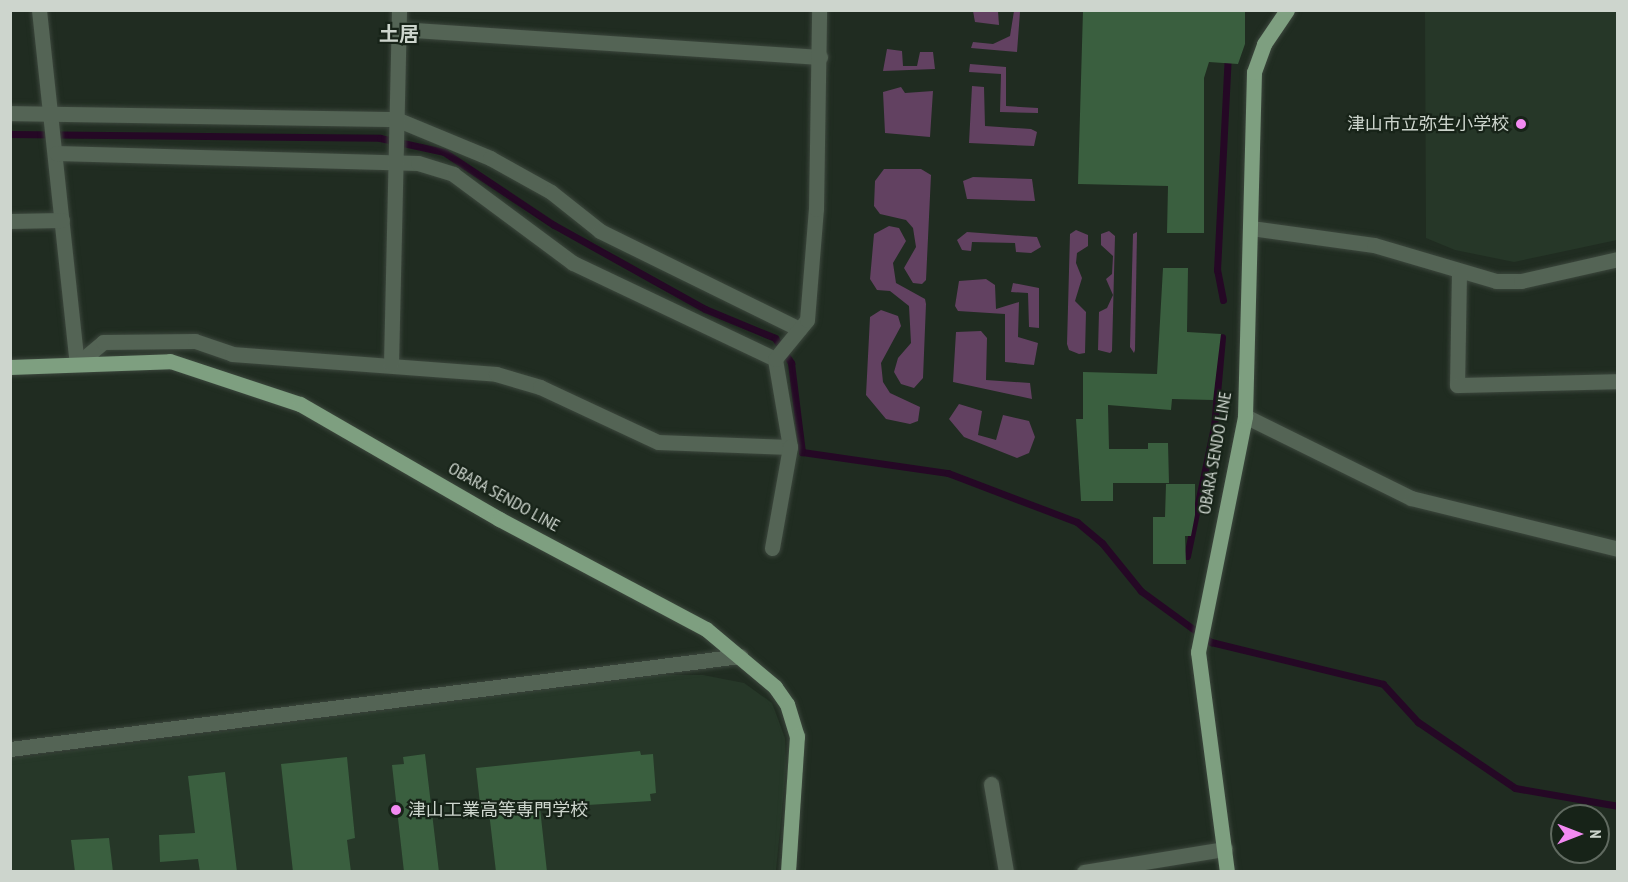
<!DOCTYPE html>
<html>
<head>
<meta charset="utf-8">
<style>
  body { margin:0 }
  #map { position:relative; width:1628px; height:882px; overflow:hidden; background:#202c21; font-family:"PT Sans Narrow","Noto Sans JP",sans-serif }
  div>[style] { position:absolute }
  .built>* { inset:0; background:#263728 }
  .green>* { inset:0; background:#624161 }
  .stream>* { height:7px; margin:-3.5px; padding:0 3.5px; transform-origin:3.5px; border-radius:3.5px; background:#250825 }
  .building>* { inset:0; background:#3a5f3f }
  .roads { filter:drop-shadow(0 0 2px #3c473d) drop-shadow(0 0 2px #3c473d) }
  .minor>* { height:15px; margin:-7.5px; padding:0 7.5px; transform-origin:7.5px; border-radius:7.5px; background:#546455 }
  .major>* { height:15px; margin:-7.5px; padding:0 7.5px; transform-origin:7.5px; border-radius:7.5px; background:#7e9f80 }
  .dots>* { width:16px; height:16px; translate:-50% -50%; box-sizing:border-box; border:3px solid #172318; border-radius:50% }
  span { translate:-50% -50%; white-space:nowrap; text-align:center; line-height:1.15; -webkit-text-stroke:4.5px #172318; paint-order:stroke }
  .poi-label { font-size:18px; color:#cdd5cd }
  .right { translate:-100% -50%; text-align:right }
  .left { translate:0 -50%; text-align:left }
  .street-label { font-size:18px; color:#cdd5cd }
  .neighbourhood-label { font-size:20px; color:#cdd5cd; font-weight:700 }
  .frame { position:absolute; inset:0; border:12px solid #cdd5cd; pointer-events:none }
  .north { position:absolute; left:1550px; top:804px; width:60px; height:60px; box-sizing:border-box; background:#172318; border:2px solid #606a60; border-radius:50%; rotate:90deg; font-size:16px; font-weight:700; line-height:24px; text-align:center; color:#cdd5cd }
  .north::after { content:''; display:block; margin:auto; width:21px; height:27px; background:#f38af2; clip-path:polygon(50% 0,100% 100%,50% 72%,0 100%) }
</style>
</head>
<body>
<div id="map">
  <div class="built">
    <div style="clip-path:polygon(1425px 11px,1617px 11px,1617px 240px,1514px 262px,1455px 250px,1426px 238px)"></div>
    <div style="clip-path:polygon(659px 675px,703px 675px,744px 683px,772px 703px,785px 738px,786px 768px,776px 871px,11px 872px,10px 759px)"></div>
  </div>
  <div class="green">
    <div style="clip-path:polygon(973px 11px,998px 11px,999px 25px,975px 22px)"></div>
    <div style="clip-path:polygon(1014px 11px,1042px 11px,1020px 12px,1017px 52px,971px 48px,973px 42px,993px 44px,1010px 36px)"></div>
    <div style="clip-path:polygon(887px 49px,902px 51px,903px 66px,917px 66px,920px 52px,933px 52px,935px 69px,883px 71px)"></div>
    <div style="clip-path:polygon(970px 64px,1006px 67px,1006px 106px,1038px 108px,1038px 113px,1000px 112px,1001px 74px,969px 72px)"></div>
    <div style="clip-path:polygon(972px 86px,984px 87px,985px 126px,1031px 129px,1037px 132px,1034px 146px,969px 143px)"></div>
    <div style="clip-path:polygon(901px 87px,905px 93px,933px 91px,930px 137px,885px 133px,883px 92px)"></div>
    <div style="clip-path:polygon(884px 169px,921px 169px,931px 175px,926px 280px,922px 284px,913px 283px,904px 268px,916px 247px,913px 228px,906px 220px,880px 214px,874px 206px,875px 181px)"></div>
    <div style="clip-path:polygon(973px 177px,1032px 179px,1035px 201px,967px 199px,963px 181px)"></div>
    <div style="clip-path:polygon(889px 226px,899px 228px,906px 241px,893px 263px,896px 283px,925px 299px,926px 304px,923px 378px,914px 388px,901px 384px,894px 372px,898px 358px,911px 343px,909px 306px,890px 291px,877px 290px,870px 279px,874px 234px)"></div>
    <div style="clip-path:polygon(1076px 230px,1088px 235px,1088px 246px,1077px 253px,1076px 263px,1082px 278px,1075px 301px,1086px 312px,1085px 353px,1079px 354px,1069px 350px,1067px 344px,1070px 234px)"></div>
    <div style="clip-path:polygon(1109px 231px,1115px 236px,1112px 351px,1110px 353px,1098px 350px,1099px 312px,1107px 308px,1113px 295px,1106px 279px,1112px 274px,1113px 256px,1101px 245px,1101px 234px)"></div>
    <div style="clip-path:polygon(967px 232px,1037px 237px,1041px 247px,1031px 253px,1016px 252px,1015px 243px,972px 242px,971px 251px,962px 250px,957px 240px)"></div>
    <div style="clip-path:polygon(1137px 232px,1135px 350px,1134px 353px,1130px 347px,1133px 234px)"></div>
    <div style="clip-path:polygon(986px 279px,995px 285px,996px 309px,1019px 302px,1018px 337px,1038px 343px,1034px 365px,1005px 362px,1005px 314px,958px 311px,955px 306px,959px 281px)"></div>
    <div style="clip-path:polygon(1013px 283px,1039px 288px,1039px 328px,1029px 327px,1028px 293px,1011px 292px)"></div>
    <div style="clip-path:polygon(881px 310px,898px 316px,901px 326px,881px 363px,883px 382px,890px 393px,920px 407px,918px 421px,910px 424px,886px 419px,866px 395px,870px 317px)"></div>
    <div style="clip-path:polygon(981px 331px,987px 338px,986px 380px,1030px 383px,1032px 399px,953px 382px,956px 332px)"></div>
    <div style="clip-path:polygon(959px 404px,982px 411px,978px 435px,996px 440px,1003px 415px,1029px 421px,1035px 437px,1029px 453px,1017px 458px,964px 437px,949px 419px)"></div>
  </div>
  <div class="stream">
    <div style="left:10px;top:134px;width:370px;rotate:0.6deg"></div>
    <div style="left:380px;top:138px;width:66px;rotate:12.3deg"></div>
    <div style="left:444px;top:152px;width:132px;rotate:33.6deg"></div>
    <div style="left:554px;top:225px;width:173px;rotate:29.1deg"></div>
    <div style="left:705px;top:309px;width:76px;rotate:22.5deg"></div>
    <div style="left:775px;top:338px;width:30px;rotate:57deg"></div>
    <div style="left:791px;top:363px;width:90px;rotate:83deg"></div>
    <div style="left:802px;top:452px;width:148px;rotate:8.2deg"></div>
    <div style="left:948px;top:473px;width:138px;rotate:20.8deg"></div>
    <div style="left:1077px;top:522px;width:33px;rotate:40deg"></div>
    <div style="left:1102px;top:543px;width:62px;rotate:50.9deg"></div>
    <div style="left:1141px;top:591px;width:87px;rotate:36.1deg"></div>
    <div style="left:1211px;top:642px;width:177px;rotate:13.7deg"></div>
    <div style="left:1383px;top:684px;width:52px;rotate:47.4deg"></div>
    <div style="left:1418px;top:722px;width:117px;rotate:34.2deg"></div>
    <div style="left:1515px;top:788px;width:105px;rotate:9.9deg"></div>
    <div style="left:1223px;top:300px;width:31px;rotate:-101deg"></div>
    <div style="left:1217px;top:270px;width:215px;rotate:-87.1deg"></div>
    <div style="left:1187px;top:556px;width:132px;rotate:-78.2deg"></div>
    <div style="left:1214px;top:427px;width:90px;rotate:-84.9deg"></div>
  </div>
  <div class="building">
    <div style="clip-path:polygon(1083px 10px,1245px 12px,1245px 44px,1238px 64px,1209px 62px,1204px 78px,1204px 233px,1167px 233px,1168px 186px,1078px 184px)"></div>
    <div style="clip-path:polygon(1163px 268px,1188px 268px,1187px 332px,1221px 334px,1213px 400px,1172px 399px,1171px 410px,1108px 405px,1109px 449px,1148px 449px,1148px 443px,1168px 443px,1169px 483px,1113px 483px,1113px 501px,1081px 501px,1076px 419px,1083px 419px,1083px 372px,1157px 374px)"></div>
    <div style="clip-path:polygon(1166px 484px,1195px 484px,1195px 515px,1191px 536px,1185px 536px,1186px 564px,1153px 564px,1153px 517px,1165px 517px)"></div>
    <div style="clip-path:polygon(640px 751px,641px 755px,653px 754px,656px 793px,650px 794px,651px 801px,540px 808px,547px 872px,496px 872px,489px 812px,481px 813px,476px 768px)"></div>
    <div style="clip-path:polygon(425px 754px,439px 872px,404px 872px,392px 765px,404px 764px,403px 757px)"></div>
    <div style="clip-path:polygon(347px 757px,355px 838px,347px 840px,351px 872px,293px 872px,281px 764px)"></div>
    <div style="clip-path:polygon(225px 772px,237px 872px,200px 872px,198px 859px,160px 862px,159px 835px,195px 833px,188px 776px)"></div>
    <div style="clip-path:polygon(109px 838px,113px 872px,75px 872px,71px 840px)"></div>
  </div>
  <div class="roads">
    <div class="minor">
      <div style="left:39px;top:10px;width:356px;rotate:83.9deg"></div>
      <div style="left:399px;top:29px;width:422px;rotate:3.8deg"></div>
      <div style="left:10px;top:113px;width:386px;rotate:0.9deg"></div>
      <div style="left:396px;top:119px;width:102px;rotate:22.5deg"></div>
      <div style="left:490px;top:158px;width:70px;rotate:29.1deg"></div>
      <div style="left:551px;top:192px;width:63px;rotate:38.5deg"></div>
      <div style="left:600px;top:231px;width:222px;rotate:26.2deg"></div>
      <div style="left:56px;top:153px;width:362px;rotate:1.6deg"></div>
      <div style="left:418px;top:163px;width:37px;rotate:17deg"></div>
      <div style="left:453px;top:174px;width:149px;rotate:36.6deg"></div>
      <div style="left:573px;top:263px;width:224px;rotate:25.4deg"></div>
      <div style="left:10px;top:221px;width:52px;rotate:-1.1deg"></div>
      <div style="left:1251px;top:228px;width:124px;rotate:7.9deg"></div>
      <div style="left:1374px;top:245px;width:127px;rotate:16.4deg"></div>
      <div style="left:1496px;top:281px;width:25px"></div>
      <div style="left:1521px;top:281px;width:99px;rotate:-12.8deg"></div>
      <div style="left:1459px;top:272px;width:113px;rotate:91deg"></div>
      <div style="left:1457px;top:385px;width:161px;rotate:-1.4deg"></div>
      <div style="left:77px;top:364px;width:34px;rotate:-40deg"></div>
      <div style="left:103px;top:342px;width:92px;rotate:-0.6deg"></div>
      <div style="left:195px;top:341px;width:39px;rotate:19deg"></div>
      <div style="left:232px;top:354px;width:265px;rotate:4.3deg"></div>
      <div style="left:496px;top:374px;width:46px;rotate:16.5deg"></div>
      <div style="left:540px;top:387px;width:130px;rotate:25deg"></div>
      <div style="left:658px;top:442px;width:132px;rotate:2.2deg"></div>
      <div style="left:790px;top:447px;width:89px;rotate:-99.7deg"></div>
      <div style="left:775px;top:359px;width:50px;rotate:-50.6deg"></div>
      <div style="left:807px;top:320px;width:111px;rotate:-85.4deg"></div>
      <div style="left:816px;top:209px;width:199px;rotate:-89.1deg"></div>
      <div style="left:391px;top:364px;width:354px;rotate:-88.7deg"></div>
      <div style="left:1245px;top:416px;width:185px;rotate:26.3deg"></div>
      <div style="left:1411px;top:498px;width:213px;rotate:13.8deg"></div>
      <div style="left:772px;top:548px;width:103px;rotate:-79.9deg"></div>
      <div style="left:10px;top:749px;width:736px;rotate:-7.26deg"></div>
      <div style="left:991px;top:784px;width:89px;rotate:80.3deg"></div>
      <div style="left:1084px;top:872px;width:143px;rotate:-9.3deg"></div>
    </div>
    <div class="major">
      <div style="left:10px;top:367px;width:160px;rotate:-2.1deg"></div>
      <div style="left:170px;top:361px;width:137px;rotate:18.3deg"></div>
      <div style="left:300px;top:404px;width:230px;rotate:30deg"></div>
      <div style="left:499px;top:519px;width:234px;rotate:28deg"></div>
      <div style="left:706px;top:629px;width:90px;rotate:40deg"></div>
      <div style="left:775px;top:687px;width:21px;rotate:55deg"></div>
      <div style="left:787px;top:704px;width:34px;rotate:73deg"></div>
      <div style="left:797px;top:736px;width:136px;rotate:93.8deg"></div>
      <div style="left:1227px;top:872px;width:222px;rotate:-97.5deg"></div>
      <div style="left:1198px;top:652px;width:241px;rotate:-78.7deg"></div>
      <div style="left:1245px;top:416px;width:344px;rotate:-88.5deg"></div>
      <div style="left:1254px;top:72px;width:30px;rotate:-70deg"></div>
      <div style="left:1264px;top:44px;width:41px;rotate:-55.9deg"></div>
    </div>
  </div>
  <div class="dots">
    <div style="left:1521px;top:124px;background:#f38af2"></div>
    <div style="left:396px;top:810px;background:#f38af2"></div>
  </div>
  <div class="poi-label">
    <span class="right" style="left:1509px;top:124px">津山市立弥生小学校</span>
    <span class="left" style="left:408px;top:810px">津山工業高等専門学校</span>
  </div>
  <div class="street-label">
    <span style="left:1215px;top:453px;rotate:-80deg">OBARA SENDO LINE</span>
    <span style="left:504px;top:497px;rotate:29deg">OBARA SENDO LINE</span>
  </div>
  <div class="neighbourhood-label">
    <span style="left:399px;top:34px">土居</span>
  </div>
  <div class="frame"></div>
  <div class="north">N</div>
</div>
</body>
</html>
